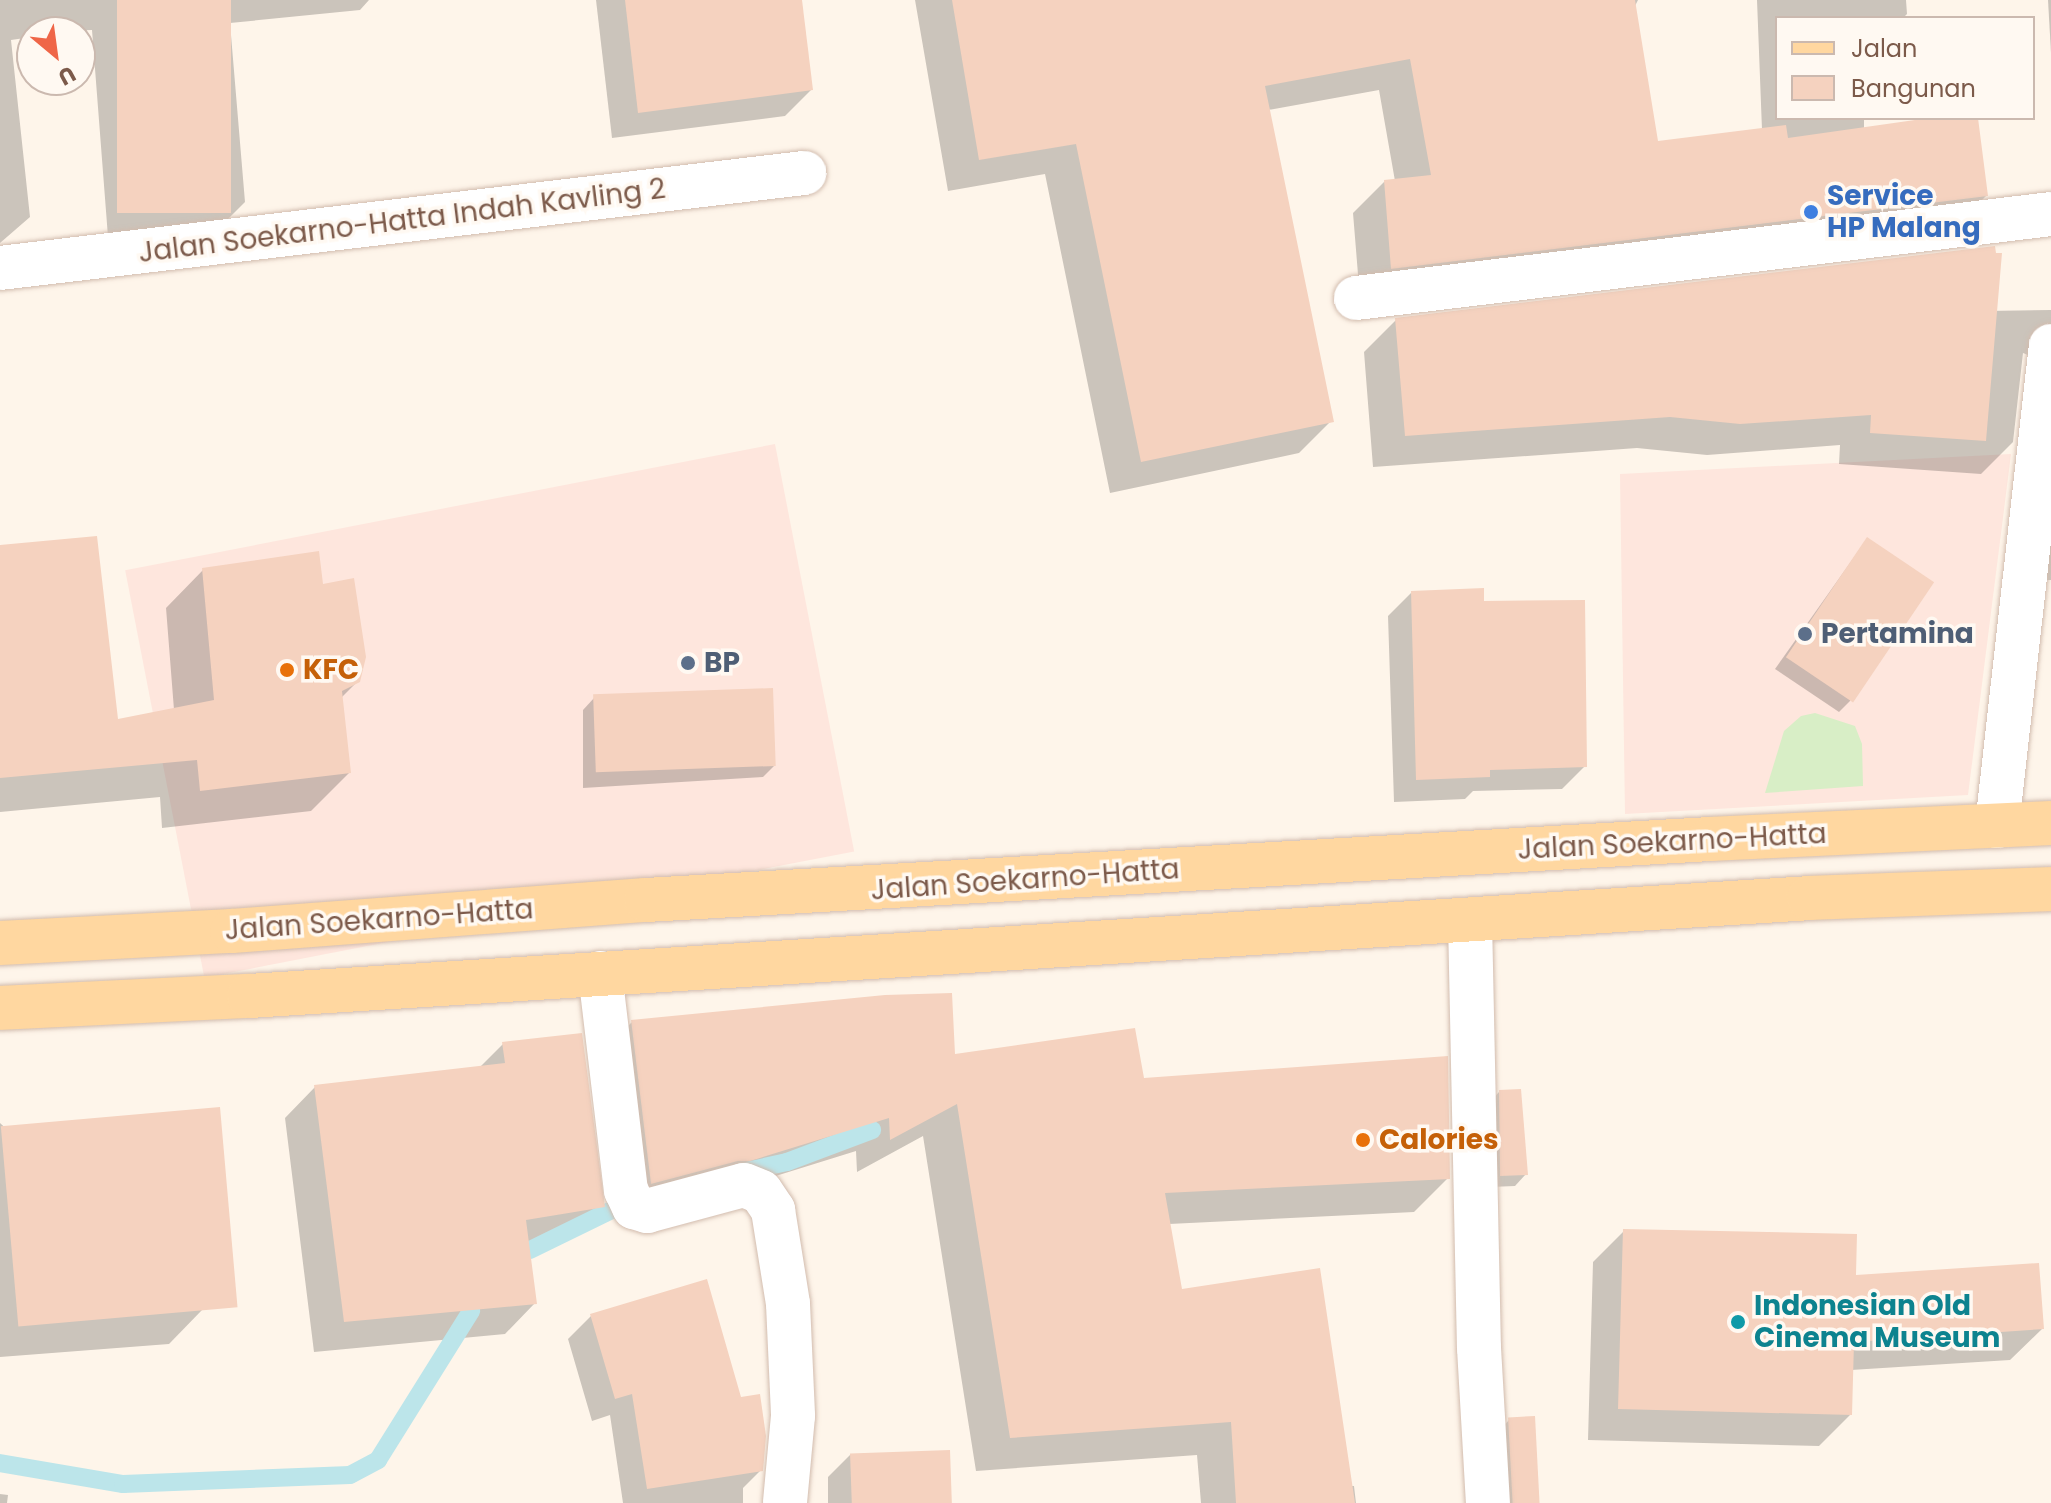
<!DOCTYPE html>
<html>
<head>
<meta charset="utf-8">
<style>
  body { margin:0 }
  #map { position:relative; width:2051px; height:1503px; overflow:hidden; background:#fef5ea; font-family:Poppins,sans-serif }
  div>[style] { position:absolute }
  .commercial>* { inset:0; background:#fee6dd; transform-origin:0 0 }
  .green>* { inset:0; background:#d8eec6 }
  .shadow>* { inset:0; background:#0003 }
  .stream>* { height:18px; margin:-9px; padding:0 9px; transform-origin:9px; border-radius:9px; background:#bce5ea }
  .building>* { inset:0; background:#f5d2bf; transform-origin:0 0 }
  .roads { filter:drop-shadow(0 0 2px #d2bcae) drop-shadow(0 0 2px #d2bcae) }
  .minor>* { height:44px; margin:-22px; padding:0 22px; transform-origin:22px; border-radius:22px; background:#fff }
  .primary>* { height:44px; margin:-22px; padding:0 22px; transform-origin:22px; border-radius:22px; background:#ffd7a0 }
  .dots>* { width:22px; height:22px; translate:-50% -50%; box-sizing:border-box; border:4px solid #fff9f2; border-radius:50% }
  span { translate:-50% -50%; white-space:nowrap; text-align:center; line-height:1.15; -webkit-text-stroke:7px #fff9f2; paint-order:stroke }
  .shop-label { font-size:28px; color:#366cbe; font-weight:700 }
  .left { translate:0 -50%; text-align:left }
  .street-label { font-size:28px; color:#7c5a4a }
  .service-label { font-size:28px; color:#4e5e75; font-weight:700 }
  .food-label { font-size:28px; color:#c56008; font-weight:700 }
  .culture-label { font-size:28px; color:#0d838f; font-weight:700 }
  .legend { position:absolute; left:1775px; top:16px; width:260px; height:104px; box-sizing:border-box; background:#fff9f2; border:2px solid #cbb9af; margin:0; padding:10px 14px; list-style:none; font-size:24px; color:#7c5a4a }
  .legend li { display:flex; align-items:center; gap:16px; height:40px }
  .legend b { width:40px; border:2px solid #cbb9af }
  .north { position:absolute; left:16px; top:16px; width:80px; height:80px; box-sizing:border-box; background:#fff9f2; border:2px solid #cbb9af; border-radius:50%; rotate:151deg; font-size:22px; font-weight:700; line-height:32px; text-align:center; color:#7c5a4a }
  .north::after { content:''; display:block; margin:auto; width:28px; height:36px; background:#ef6648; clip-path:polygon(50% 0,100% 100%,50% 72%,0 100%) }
</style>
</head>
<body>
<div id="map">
  <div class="commercial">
    <div style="left:775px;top:444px;width:415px;height:662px;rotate:79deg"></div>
    <div style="clip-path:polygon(2011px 454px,1968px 795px,1625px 814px,1620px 474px)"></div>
  </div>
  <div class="green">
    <div style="clip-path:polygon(1815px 713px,1855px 726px,1862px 744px,1863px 786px,1765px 793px,1784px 731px,1801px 716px)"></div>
  </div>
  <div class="shadow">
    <div style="clip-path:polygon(0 0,369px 0,360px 10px,230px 23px,245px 202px,219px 228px,108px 237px,92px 30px,32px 32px,32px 37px,11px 40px,30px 217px,0 243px)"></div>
    <div style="clip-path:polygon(596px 0,800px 0,811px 90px,785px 116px,612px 138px)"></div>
    <div style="clip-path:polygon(915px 0,1638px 0,1634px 8px,1657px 143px,1762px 130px,1757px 0,1906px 0,1907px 14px,1903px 18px,1777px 18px,1777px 118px,1864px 118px,1864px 129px,1943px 118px,1976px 118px,1986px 196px,1954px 228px,1360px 299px,1353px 213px,1385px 181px,1395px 181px,1379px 90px,1268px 110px,1331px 421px,1299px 453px,1110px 493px,1045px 174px,948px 191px)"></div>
    <div style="clip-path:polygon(2048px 0,2051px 0,2051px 53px)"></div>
    <div style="clip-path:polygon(2051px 310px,2051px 580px,2037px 580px,2033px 357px,2023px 353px,2013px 442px,1981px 474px,1839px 464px,1840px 445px,1707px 455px,1637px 448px,1373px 467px,1364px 352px,1396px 320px)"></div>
    <div style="clip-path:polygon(1867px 539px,1850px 701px,1839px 712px,1775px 669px)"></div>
    <div style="clip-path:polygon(0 547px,116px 722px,174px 710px,166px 608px,203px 570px,321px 586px,358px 681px,341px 698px,349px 773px,311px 811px,162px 828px,160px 797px,0 812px)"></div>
    <div style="clip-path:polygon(1411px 593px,1483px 603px,1585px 766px,1562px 789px,1473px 791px,1465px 799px,1394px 802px,1388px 616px)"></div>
    <div style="clip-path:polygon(594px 698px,774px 766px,763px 777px,583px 788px,583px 710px)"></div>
    <div style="clip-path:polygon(632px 1022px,1142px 1080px,1448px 1178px,1414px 1212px,1169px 1224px,1181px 1291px,1350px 1486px,1354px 1486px,1356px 1503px,1201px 1503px,1197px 1455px,976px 1471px,923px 1136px,857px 1172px,856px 1151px,714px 1195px,617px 1217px,598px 1056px)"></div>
    <div style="clip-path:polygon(503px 1044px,603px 1206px,573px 1237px,527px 1244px,535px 1303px,505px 1334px,314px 1352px,285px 1118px,315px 1087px,479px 1068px)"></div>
    <div style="clip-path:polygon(1499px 1092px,1526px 1174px,1515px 1186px,1490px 1187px,1488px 1104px)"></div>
    <div style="clip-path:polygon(0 1123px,203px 1309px,169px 1344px,0 1357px)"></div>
    <div style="clip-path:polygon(1624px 1231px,1854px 1277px,2042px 1329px,2010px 1360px,1851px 1370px,1850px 1415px,1819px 1446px,1588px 1440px,1593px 1262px)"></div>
    <div style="clip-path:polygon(591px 1316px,761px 1470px,743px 1488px,743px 1503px,623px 1503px,610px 1415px,592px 1421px,568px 1339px)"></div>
    <div style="clip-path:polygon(1509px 1420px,1537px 1503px,1502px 1503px,1498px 1432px)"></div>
    <div style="clip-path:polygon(851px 1454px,950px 1503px,828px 1503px,828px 1477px)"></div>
    <div style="clip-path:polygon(0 1494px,8px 1495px,7px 1503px,0 1503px)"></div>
  </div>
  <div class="stream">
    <div style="left:738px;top:1173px;width:50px;rotate:-12.7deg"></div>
    <div style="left:787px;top:1162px;width:91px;rotate:-20.6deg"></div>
    <div style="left:530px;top:1250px;width:114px;rotate:-26.1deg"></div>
    <div style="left:0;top:1463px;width:125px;rotate:9.7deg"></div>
    <div style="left:123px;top:1484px;width:227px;rotate:-2.3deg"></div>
    <div style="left:350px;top:1475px;width:32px;rotate:-28deg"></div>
    <div style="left:378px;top:1460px;width:176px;rotate:-58deg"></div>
  </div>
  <div class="building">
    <div style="left:117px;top:0;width:114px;height:213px"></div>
    <div style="clip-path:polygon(625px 0,802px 0,813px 90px,638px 113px)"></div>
    <div style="clip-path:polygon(952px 0,1635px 0,1658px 141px,1786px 125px,1788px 138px,1929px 118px,1978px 118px,1988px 196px,1391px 269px,1384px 180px,1431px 175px,1410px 59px,1265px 86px,1334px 422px,1141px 462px,1076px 144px,979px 160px)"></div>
    <div style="clip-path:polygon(1995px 246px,1996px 253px,2002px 253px,1986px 441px,1870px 433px,1871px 415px,1740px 424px,1670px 417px,1405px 436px,1395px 318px)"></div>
    <div style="clip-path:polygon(97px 536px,118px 719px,214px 700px,202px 568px,319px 551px,323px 584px,354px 578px,366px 657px,360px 682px,342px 691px,351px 773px,200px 791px,197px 760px,0 778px,0 545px)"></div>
    <div style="left:1867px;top:537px;width:81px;height:145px;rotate:34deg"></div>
    <div style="clip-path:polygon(1484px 588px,1484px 601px,1585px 600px,1587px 767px,1490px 770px,1490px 777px,1416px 780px,1411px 591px)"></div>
    <div style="left:773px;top:688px;width:78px;height:180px;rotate:88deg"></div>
    <div style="clip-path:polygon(952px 993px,955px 1054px,1135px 1028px,1144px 1078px,1448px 1056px,1450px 1179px,1165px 1193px,1182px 1289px,1320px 1268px,1355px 1503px,1236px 1503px,1231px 1422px,1010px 1438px,957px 1104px,890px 1140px,889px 1118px,750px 1161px,738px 1161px,651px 1184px,631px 1020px,885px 995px)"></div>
    <div style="clip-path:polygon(582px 1033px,605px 1207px,526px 1220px,537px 1304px,344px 1322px,314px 1085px,505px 1063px,502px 1042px)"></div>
    <div style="clip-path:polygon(1521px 1089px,1528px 1175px,1500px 1176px,1499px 1090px)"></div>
    <div style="left:220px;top:1107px;width:201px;height:220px;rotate:85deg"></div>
    <div style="clip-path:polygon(1623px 1229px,1857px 1234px,1856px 1275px,2039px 1263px,2044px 1329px,1854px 1342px,1852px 1415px,1618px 1409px)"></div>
    <div style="clip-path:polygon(707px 1279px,741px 1397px,760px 1394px,766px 1436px,763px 1471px,647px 1489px,632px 1394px,615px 1399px,590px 1314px)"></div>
    <div style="left:1535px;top:1416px;width:87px;height:27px;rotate:87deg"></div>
    <div style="left:950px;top:1450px;width:53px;height:100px;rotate:88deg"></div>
  </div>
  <div class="roads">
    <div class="minor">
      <div style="left:0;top:268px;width:810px;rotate:-6.74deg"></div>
      <div style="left:1356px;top:298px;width:700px;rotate:-6.89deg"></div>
      <div style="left:1997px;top:826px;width:483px;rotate:-83.6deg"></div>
      <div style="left:1470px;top:920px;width:428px;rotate:88.8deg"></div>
      <div style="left:1479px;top:1348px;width:155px;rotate:86.7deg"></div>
      <div style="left:600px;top:973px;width:219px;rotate:83.2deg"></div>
      <div style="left:626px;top:1190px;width:19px;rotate:65deg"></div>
      <div style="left:634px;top:1207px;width:14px;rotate:17deg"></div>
      <div style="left:647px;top:1211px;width:100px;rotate:-15deg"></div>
      <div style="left:744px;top:1185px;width:18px;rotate:22deg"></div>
      <div style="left:761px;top:1192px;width:22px;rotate:56deg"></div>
      <div style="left:773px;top:1210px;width:95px;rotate:80.9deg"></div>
      <div style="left:788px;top:1304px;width:112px;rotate:87.4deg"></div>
      <div style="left:793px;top:1416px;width:87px;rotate:95.3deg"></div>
    </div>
    <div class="primary">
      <div style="left:0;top:943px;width:232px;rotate:-3deg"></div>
      <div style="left:232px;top:931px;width:415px;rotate:-4.3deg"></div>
      <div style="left:646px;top:900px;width:1066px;rotate:-3.28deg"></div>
      <div style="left:1710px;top:839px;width:341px;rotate:-2.7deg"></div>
      <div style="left:0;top:1008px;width:249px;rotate:-2.8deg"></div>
      <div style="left:249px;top:996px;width:1563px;rotate:-3.59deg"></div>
      <div style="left:1809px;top:898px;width:242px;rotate:-2.1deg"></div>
    </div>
  </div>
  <div class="dots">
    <div style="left:1811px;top:212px;background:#3f7fe0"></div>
    <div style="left:1805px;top:634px;background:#5c6f8a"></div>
    <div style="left:688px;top:663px;background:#5c6f8a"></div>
    <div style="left:287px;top:670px;background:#e8710a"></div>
    <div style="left:1363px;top:1140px;background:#e8710a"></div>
    <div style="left:1738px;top:1322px;background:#0f9aa8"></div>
  </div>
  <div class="shop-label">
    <span class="left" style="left:1827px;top:212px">Service<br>HP Malang</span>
  </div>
  <div class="street-label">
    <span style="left:402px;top:221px;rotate:-7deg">Jalan Soekarno-Hatta Indah Kavling 2</span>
    <span style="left:1672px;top:842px;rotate:-3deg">Jalan Soekarno-Hatta</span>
    <span style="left:1025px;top:880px;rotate:-4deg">Jalan Soekarno-Hatta</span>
    <span style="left:379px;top:920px;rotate:-4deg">Jalan Soekarno-Hatta</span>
  </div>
  <div class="service-label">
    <span class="left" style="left:1821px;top:634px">Pertamina</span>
    <span class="left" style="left:704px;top:663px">BP</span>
  </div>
  <div class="food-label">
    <span class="left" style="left:303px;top:670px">KFC</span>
    <span class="left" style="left:1379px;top:1140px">Calories</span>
  </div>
  <div class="culture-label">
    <span class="left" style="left:1754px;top:1322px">Indonesian Old<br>Cinema Museum</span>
  </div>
  <ul class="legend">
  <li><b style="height:10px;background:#ffd7a0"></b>Jalan</li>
  <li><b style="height:22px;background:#f5d2bf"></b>Bangunan</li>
  </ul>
  <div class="north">U</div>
</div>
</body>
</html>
